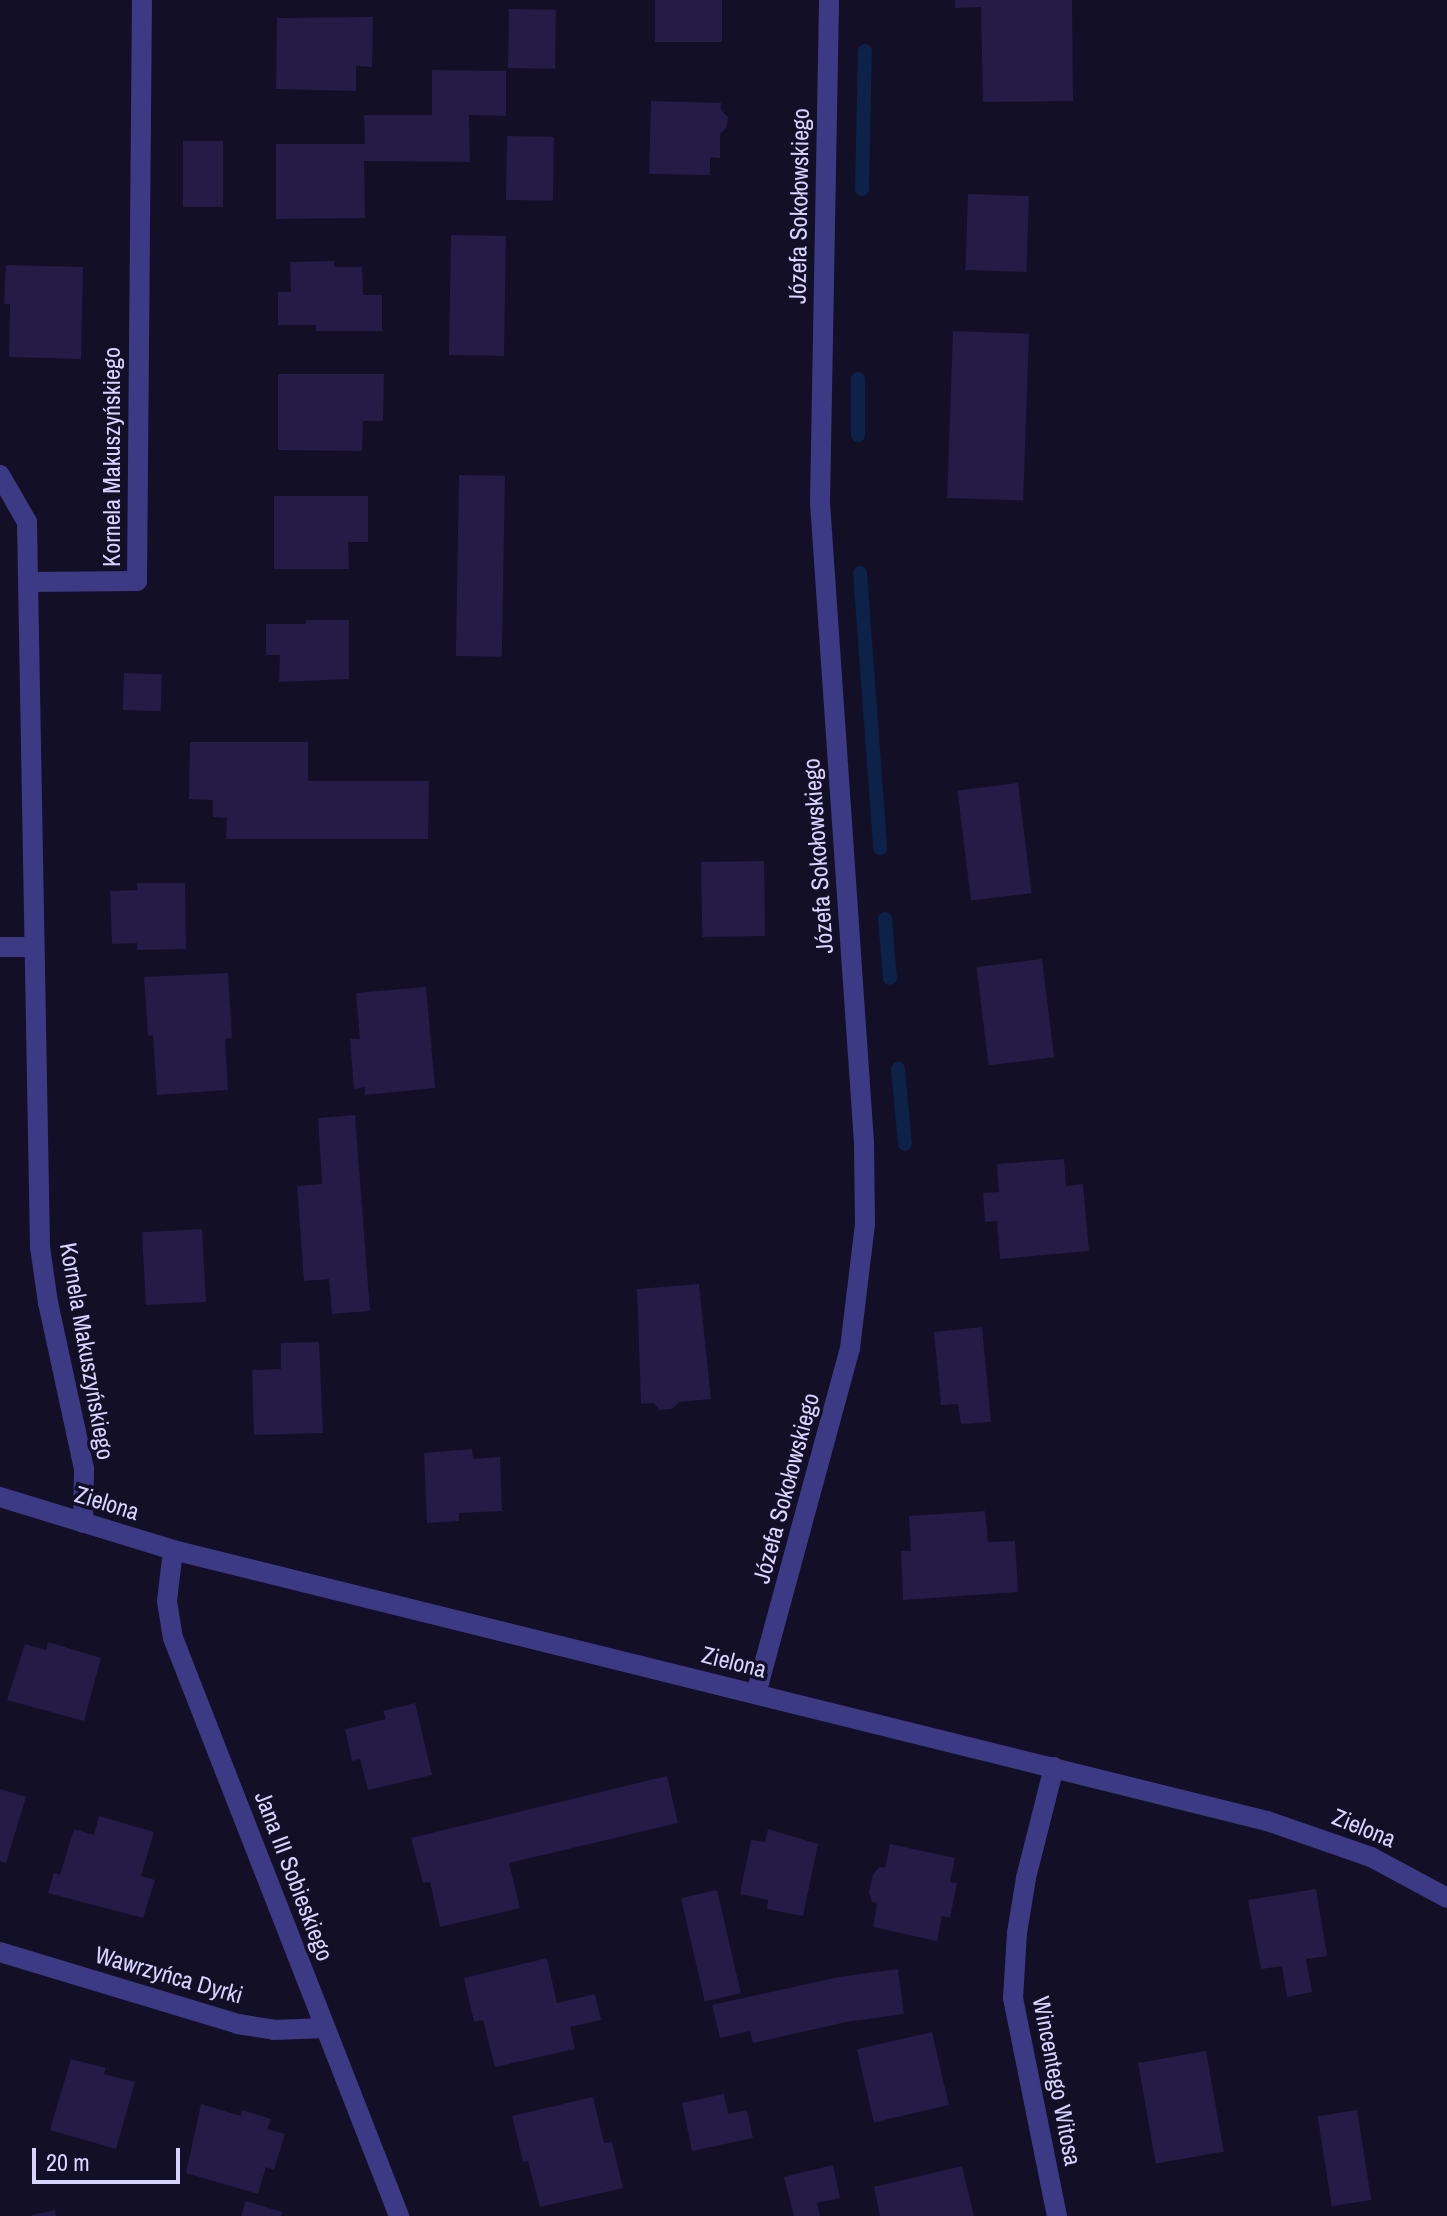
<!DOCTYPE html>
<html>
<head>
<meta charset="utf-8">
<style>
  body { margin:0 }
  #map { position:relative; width:1447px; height:2216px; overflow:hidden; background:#130f26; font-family:"Archivo Narrow",sans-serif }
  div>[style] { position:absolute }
  .stream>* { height:14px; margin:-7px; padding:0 7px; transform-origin:7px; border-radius:7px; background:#0c2248 }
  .building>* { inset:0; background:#241b47; transform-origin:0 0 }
  .minor>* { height:20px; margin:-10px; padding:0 10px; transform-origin:10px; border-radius:10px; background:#3d3a85 }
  span { translate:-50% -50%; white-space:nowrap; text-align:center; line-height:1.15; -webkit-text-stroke:7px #130f26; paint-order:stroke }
  .street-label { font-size:24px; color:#d9d4ff }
  .scale { position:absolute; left:32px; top:2148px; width:148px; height:36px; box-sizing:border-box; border:4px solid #d9d4ff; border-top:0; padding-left:10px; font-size:24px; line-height:28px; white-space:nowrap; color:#d9d4ff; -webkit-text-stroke:6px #130f26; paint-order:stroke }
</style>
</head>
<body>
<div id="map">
  <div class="stream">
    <div style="left:862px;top:189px;width:138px;rotate:-88.8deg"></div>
    <div style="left:858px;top:379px;width:56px;rotate:90deg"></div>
    <div style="left:860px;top:573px;width:276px;rotate:85.8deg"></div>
    <div style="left:885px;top:919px;width:59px;rotate:85.2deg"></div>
    <div style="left:898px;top:1069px;width:75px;rotate:84.7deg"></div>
  </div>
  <div class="building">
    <div style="left:655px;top:0;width:67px;height:42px"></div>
    <div style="clip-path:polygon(955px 0,1072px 0,1073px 101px,983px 102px,981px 7px,955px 8px)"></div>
    <div style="left:509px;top:9px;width:47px;height:59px;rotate:1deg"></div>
    <div style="clip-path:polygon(373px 17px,372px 67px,356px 66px,356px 91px,276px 89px,277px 18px)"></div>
    <div style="clip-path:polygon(432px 70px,506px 71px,506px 116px,469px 115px,470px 162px,364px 161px,365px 218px,276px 219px,276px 144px,365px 144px,364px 115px,432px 115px)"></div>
    <div style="clip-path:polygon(651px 101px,721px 103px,721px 110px,728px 117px,727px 127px,720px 134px,720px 158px,710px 157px,710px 175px,649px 174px)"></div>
    <div style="left:507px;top:136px;width:47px;height:64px;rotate:1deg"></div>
    <div style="left:183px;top:141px;width:40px;height:66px"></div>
    <div style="left:968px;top:194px;width:61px;height:76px;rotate:2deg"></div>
    <div style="left:451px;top:235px;width:55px;height:120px;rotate:1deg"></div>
    <div style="clip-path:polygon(334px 261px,334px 267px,362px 267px,363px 295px,382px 295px,382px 331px,316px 331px,316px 325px,278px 325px,278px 292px,291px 292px,290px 262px)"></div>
    <div style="clip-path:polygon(6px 265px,83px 267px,81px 359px,9px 357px,10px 304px,4px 304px)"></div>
    <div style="left:953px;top:331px;width:76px;height:167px;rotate:2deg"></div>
    <div style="clip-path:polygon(278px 374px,384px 374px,383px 421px,363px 421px,362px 451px,278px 450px)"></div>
    <div style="left:459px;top:475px;width:46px;height:181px;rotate:1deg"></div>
    <div style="clip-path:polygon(274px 496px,368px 496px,368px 542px,348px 542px,349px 569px,274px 569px)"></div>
    <div style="clip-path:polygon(306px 620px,349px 620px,349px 679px,279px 682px,280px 655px,266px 655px,266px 624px,306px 624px)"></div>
    <div style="left:124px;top:673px;width:38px;height:37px;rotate:2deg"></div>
    <div style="clip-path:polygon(190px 742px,308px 742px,308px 781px,429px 781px,428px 839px,226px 839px,227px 818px,213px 817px,213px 800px,189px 799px)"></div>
    <div style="left:1018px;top:783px;width:111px;height:61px;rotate:83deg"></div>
    <div style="left:764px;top:861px;width:75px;height:63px;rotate:89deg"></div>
    <div style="clip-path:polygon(137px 883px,185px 883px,186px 949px,137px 950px,137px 943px,112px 944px,110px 891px,138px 890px)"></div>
    <div style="left:1042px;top:959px;width:99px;height:66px;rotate:83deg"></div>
    <div style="clip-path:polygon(228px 973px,232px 1038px,225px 1039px,228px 1090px,157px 1095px,153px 1035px,148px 1036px,144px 977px)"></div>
    <div style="clip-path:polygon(426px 987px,435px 1088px,365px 1095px,365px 1087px,354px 1089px,350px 1039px,360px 1039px,356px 993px)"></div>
    <div style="clip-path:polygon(355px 1115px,370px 1311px,332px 1314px,329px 1279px,304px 1281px,297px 1186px,322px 1184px,318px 1118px)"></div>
    <div style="clip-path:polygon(1064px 1159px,1066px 1186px,1083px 1184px,1089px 1251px,1000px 1259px,997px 1221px,985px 1222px,983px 1193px,999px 1192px,997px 1164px)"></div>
    <div style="left:202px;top:1229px;width:73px;height:60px;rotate:87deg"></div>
    <div style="clip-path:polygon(699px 1284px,711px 1399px,679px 1402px,672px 1409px,660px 1410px,654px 1403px,641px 1404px,637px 1289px)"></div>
    <div style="clip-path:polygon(982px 1327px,991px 1422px,961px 1424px,958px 1404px,941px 1405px,934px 1332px)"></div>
    <div style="clip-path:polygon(319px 1342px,323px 1433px,254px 1435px,252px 1370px,281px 1369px,281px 1343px)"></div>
    <div style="clip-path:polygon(472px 1449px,473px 1459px,500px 1457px,502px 1511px,459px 1513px,459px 1521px,427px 1523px,424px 1453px)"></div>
    <div style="clip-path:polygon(985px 1511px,988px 1542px,1015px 1541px,1018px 1592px,903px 1600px,901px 1551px,911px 1551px,909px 1516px)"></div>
    <div style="clip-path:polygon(48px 1642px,101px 1658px,84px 1721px,7px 1700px,25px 1644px,46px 1650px)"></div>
    <div style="clip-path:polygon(415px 1703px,432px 1775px,368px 1790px,360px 1759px,352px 1761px,345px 1729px,386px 1719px,383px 1711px)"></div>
    <div style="clip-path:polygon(667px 1776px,678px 1823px,509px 1863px,520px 1908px,440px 1927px,430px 1882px,423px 1883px,411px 1838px)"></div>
    <div style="clip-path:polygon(0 1789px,26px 1797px,6px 1863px,0 1861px)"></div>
    <div style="clip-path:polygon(99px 1816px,154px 1832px,141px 1876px,155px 1880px,143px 1918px,48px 1893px,54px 1873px,60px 1875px,74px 1829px,94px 1835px)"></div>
    <div style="clip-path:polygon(768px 1829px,818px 1844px,803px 1916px,767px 1909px,768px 1900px,740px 1894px,751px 1840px,765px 1842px)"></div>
    <div style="clip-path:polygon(890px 1844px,955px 1858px,950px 1882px,957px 1883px,950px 1918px,942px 1916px,937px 1941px,873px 1927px,877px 1903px,872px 1902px,869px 1892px,873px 1875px,879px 1867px,885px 1868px)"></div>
    <div style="clip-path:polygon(1316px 1889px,1327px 1956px,1306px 1959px,1312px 1992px,1287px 1997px,1282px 1966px,1261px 1969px,1248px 1900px)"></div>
    <div style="left:717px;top:1890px;width:106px;height:37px;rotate:77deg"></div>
    <div style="clip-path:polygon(547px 1958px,557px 2003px,595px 1994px,601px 2020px,570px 2027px,575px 2049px,495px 2067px,483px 2020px,474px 2022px,464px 1978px)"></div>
    <div style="clip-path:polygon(898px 1969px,904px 2014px,846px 2022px,753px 2043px,750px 2031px,720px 2038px,712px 2005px,839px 1977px)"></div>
    <div style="left:932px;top:2032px;width:75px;height:77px;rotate:77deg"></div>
    <div style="left:1206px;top:2051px;width:102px;height:69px;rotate:80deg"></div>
    <div style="clip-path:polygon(71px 2059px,106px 2068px,104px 2074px,135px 2082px,116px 2149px,50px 2130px)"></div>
    <div style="clip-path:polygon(724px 2094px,728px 2114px,747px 2110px,753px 2138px,692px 2151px,682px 2103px)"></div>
    <div style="clip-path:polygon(593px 2097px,604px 2143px,612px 2142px,623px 2188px,540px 2207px,528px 2161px,523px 2162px,512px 2116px)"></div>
    <div style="clip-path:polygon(201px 2104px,241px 2116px,242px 2110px,271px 2119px,267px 2129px,285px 2134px,274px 2170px,266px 2167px,258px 2194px,186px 2173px)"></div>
    <div style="left:1357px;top:2110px;width:91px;height:40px;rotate:81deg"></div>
    <div style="clip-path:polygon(833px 2165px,840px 2198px,817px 2203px,820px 2216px,794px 2216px,784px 2177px)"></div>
    <div style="clip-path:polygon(962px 2166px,974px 2216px,880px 2216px,874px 2187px)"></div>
    <div style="clip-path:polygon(246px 2201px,282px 2212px,281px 2216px,241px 2216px)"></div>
    <div style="clip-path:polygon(55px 2210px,56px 2216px,32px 2216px,32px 2215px)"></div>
  </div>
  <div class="minor">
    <div style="left:0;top:475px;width:54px;rotate:60.1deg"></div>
    <div style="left:27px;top:522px;width:60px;rotate:89deg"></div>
    <div style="left:0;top:947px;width:34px"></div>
    <div style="left:0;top:1497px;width:181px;rotate:17deg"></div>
    <div style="left:173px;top:1550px;width:1127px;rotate:13.91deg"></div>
    <div style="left:1267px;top:1821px;width:110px;rotate:19.1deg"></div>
    <div style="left:1371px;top:1857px;width:86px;rotate:28.3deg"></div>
    <div style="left:83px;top:1523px;width:54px;rotate:-88.9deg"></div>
    <div style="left:84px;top:1469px;width:170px;rotate:-102.2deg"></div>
    <div style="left:48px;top:1303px;width:57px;rotate:-98.1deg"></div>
    <div style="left:40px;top:1247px;width:665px;rotate:-91.03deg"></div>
    <div style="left:28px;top:582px;width:109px;rotate:-0.5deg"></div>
    <div style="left:137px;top:581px;width:581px;rotate:-89.51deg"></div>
    <div style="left:173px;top:1550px;width:51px;rotate:96.7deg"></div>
    <div style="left:167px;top:1601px;width:37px;rotate:81deg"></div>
    <div style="left:173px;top:1638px;width:621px;rotate:68.64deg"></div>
    <div style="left:756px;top:1694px;width:359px;rotate:-74.8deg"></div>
    <div style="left:850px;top:1348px;width:125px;rotate:-83.1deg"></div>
    <div style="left:865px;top:1224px;width:81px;rotate:-90.7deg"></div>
    <div style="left:864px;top:1143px;width:642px;rotate:-93.93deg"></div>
    <div style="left:820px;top:503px;width:503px;rotate:-88.97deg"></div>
    <div style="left:1054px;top:1767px;width:114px;rotate:104.2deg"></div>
    <div style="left:1026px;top:1878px;width:56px;rotate:99.3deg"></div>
    <div style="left:1017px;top:1933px;width:65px;rotate:93.5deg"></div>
    <div style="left:1013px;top:1998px;width:222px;rotate:78.6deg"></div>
    <div style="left:0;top:1952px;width:249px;rotate:16.8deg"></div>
    <div style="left:238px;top:2024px;width:36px;rotate:9deg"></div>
    <div style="left:274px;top:2030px;width:51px;rotate:-2.2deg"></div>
  </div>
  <div class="street-label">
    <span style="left:799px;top:206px;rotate:-89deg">Józefa Sokołowskiego</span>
    <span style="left:112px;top:457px;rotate:-90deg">Kornela Makuszyńskiego</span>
    <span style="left:818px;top:856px;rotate:-94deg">Józefa Sokołowskiego</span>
    <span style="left:87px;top:1351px;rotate:80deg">Kornela Makuszyńskiego</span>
    <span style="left:786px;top:1488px;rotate:-75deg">Józefa Sokołowskiego</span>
    <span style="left:107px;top:1503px;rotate:17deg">Zielona</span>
    <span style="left:734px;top:1662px;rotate:14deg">Zielona</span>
    <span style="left:1364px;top:1828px;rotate:22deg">Zielona</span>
    <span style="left:294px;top:1876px;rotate:69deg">Jana III Sobieskiego</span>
    <span style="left:169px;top:1975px;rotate:16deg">Wawrzyńca Dyrki</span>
    <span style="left:1057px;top:2081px;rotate:79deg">Wincentego Witosa</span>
  </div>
  <div class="scale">20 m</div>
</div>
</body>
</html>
